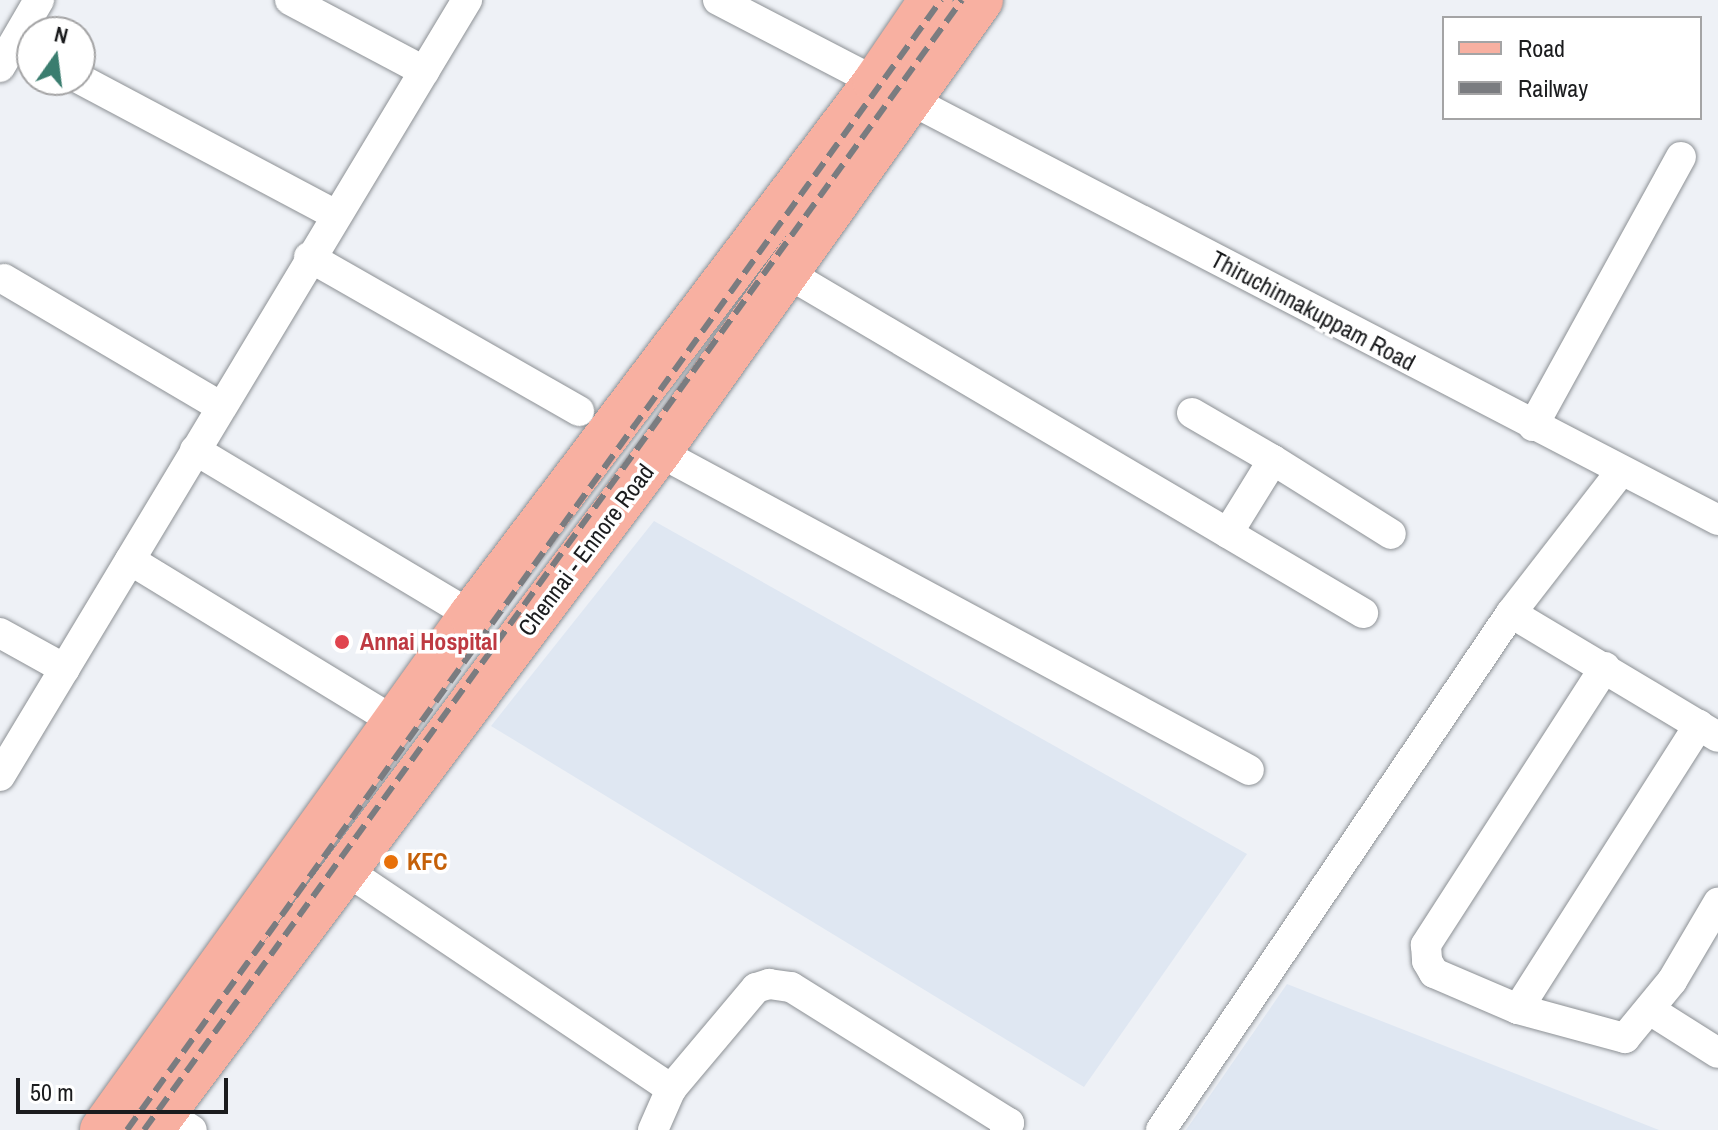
<!DOCTYPE html>
<html>
<head>
<meta charset="utf-8">
<style>
  body { margin:0 }
  #map { position:relative; width:1718px; height:1130px; overflow:hidden; background:#eef1f6; font-family:"Archivo Narrow",sans-serif }
  div>[style] { position:absolute }
  .built>* { inset:0; background:#dfe7f2 }
  .roads { filter:drop-shadow(0 0 2px #8d9195) drop-shadow(0 0 2px #8d9195) }
  .street>* { height:30px; margin:-15px; padding:0 15px; transform-origin:15px; border-radius:15px; background:#fff }
  .primary>* { height:44px; margin:-22px; padding:0 22px; transform-origin:22px; border-radius:22px; background:#f8b0a1 }
  .rail>* { height:6px; margin-top:-3px; transform-origin:0; background:repeating-linear-gradient(90deg,#7a7c80 0 16px,transparent 0 24px) }
  .dots>* { width:22px; height:22px; translate:-50% -50%; box-sizing:border-box; border:4px solid #fff; border-radius:50% }
  span { translate:-50% -50%; white-space:nowrap; text-align:center; line-height:1.15; -webkit-text-stroke:7px #fff; paint-order:stroke }
  .street-label { font-size:24px; color:#1b1c1e }
  .health-label { font-size:24px; color:#be3a42; font-weight:700 }
  .left { translate:0 -50%; text-align:left }
  .food-label { font-size:24px; color:#c56008; font-weight:700 }
  .legend { position:absolute; left:1442px; top:16px; width:260px; height:104px; box-sizing:border-box; background:#fff; border:2px solid #a4a4a5; margin:0; padding:10px 14px; list-style:none; font-size:24px; color:#1b1c1e }
  .legend li { display:flex; align-items:center; gap:16px; height:40px }
  .legend b { width:40px; border:2px solid #a4a4a5 }
  .north { position:absolute; left:16px; top:16px; width:80px; height:80px; box-sizing:border-box; background:#fff; border:2px solid #a4a4a5; border-radius:50%; rotate:14deg; font-size:22px; font-weight:700; line-height:32px; text-align:center; color:#1b1c1e }
  .north::after { content:''; display:block; margin:auto; width:28px; height:36px; background:#3a7d6f; clip-path:polygon(50% 0,100% 100%,50% 72%,0 100%) }
  .scale { position:absolute; left:16px; top:1078px; width:212px; height:36px; box-sizing:border-box; border:4px solid #1b1c1e; border-top:0; padding-left:10px; font-size:24px; line-height:28px; white-space:nowrap; color:#1b1c1e; -webkit-text-stroke:6px #fff; paint-order:stroke }
</style>
</head>
<body>
<div id="map">
  <div class="built">
    <div style="clip-path:polygon(654px 521px,1247px 854px,1084px 1087px,491px 726px)"></div>
    <div style="clip-path:polygon(1287px 984px,1659px 1130px,1186px 1130px)"></div>
  </div>
  <div class="roads">
    <div class="street">
      <div style="left:290px;top:0;width:152px;rotate:27.9deg"></div>
      <div style="left:718px;top:0;width:1127px;rotate:27.47deg"></div>
      <div style="left:0;top:67px;width:78px;rotate:-59.8deg"></div>
      <div style="left:80px;top:79px;width:288px;rotate:28deg"></div>
      <div style="left:309px;top:257px;width:311px;rotate:29.7deg"></div>
      <div style="left:787px;top:273px;width:669px;rotate:30.55deg"></div>
      <div style="left:4px;top:279px;width:252px;rotate:30.5deg"></div>
      <div style="left:1192px;top:413px;width:94px;rotate:30.1deg"></div>
      <div style="left:1273px;top:460px;width:86px;rotate:121.7deg"></div>
      <div style="left:1533px;top:426px;width:307px;rotate:-61.2deg"></div>
      <div style="left:195px;top:450px;width:322px;rotate:30.9deg"></div>
      <div style="left:659px;top:452px;width:670px;rotate:28.32deg"></div>
      <div style="left:1273px;top:460px;width:139px;rotate:32.1deg"></div>
      <div style="left:130px;top:560px;width:313px;rotate:31.4deg"></div>
      <div style="left:1511px;top:613px;width:241px;rotate:30.9deg"></div>
      <div style="left:0;top:633px;width:74px;rotate:29deg"></div>
      <div style="left:1605px;top:667px;width:331px;rotate:122.8deg"></div>
      <div style="left:1426px;top:945px;width:16px;rotate:86deg"></div>
      <div style="left:1427px;top:961px;width:14px;rotate:60deg"></div>
      <div style="left:1434px;top:973px;width:91px;rotate:23.2deg"></div>
      <div style="left:1518px;top:1009px;width:111px;rotate:15.2deg"></div>
      <div style="left:1625px;top:1038px;width:74px;rotate:-50.5deg"></div>
      <div style="left:1672px;top:981px;width:91px;rotate:-59.5deg"></div>
      <div style="left:0;top:776px;width:906px;rotate:-58.96deg"></div>
      <div style="left:347px;top:871px;width:391px;rotate:33.9deg"></div>
      <div style="left:1518px;top:1009px;width:337px;rotate:-57.5deg"></div>
      <div style="left:1650px;top:1010px;width:80px;rotate:32.3deg"></div>
      <div style="left:164px;top:1112px;width:33px;rotate:33deg"></div>
      <div style="left:653px;top:1130px;width:45px;rotate:-66.3deg"></div>
      <div style="left:671px;top:1089px;width:132px;rotate:-49.9deg"></div>
      <div style="left:756px;top:988px;width:14px;rotate:-17deg"></div>
      <div style="left:769px;top:984px;width:22px;rotate:8deg"></div>
      <div style="left:791px;top:987px;width:257px;rotate:32deg"></div>
      <div style="left:1009px;top:1123px;width:8px;rotate:120deg"></div>
      <div style="left:1161px;top:1130px;width:624px;rotate:-55.9deg"></div>
      <div style="left:1511px;top:613px;width:180px;rotate:-52.2deg"></div>
    </div>
    <div class="primary">
      <div style="left:102px;top:1130px;width:634px;rotate:-54.38deg"></div>
      <div style="left:471px;top:615px;width:669px;rotate:-52.84deg"></div>
      <div style="left:875px;top:82px;width:99px;rotate:-55.7deg"></div>
      <div style="left:151px;top:1130px;width:847px;rotate:-53.16deg"></div>
      <div style="left:659px;top:452px;width:555px;rotate:-54.53deg"></div>
    </div>
  </div>
  <div class="rail">
    <div style="left:127px;top:1130px;width:1393px;rotate:-54.23deg"></div>
    <div style="left:144px;top:1130px;width:1395px;rotate:-54.1deg"></div>
  </div>
  <div class="dots">
    <div style="left:342px;top:642px;background:#e0444e"></div>
    <div style="left:391px;top:862px;background:#e8710a"></div>
  </div>
  <div class="street-label">
    <span style="left:1313px;top:311px;rotate:28deg">Thiruchinnakuppam Road</span>
    <span style="left:586px;top:550px;rotate:-53deg">Chennai - Ennore Road</span>
  </div>
  <div class="health-label">
    <span class="left" style="left:360px;top:642px">Annai Hospital</span>
  </div>
  <div class="food-label">
    <span class="left" style="left:407px;top:862px">KFC</span>
  </div>
  <ul class="legend">
  <li><b style="height:10px;background:#f8b0a1"></b>Road</li>
  <li><b style="height:10px;background:#7a7c80"></b>Railway</li>
  </ul>
  <div class="north">N</div>
  <div class="scale">50 m</div>
</div>
</body>
</html>
